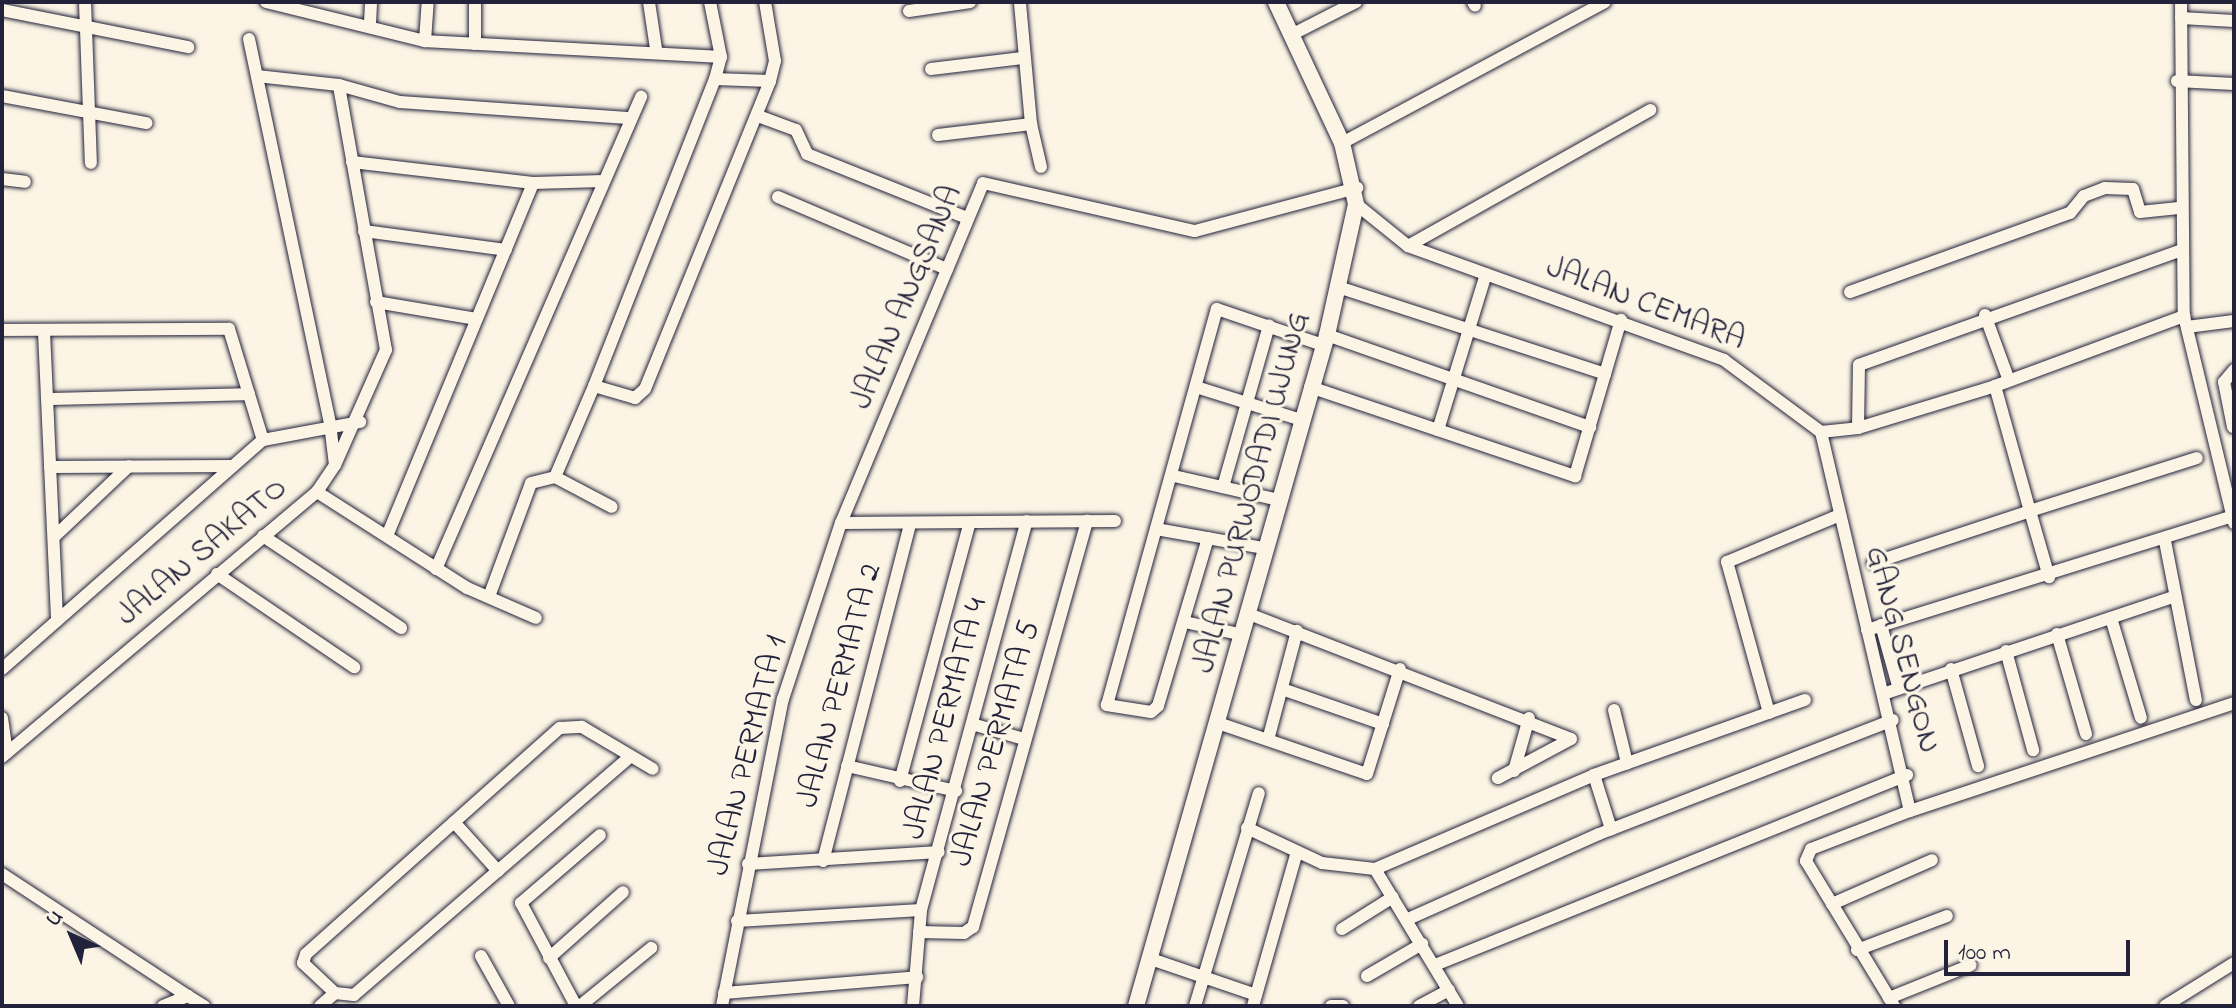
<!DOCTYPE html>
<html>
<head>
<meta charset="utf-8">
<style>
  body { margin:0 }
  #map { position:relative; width:2236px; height:1008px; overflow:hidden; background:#fcf5e5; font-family:"Indie Flower",sans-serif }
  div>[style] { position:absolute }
  .roads { filter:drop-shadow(0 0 2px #22223b) drop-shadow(0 0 2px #22223b) }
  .street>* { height:12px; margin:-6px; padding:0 6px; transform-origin:6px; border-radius:6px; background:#fcf5e5 }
  .secondary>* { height:16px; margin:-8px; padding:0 8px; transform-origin:8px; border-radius:8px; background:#fcf5e5 }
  span { translate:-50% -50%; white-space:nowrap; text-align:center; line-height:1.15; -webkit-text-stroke:6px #fcf5e5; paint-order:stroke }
  .street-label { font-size:32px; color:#22223b }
  .frame { position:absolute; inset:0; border:4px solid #22223b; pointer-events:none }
  .north { position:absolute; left:32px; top:896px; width:80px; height:80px; -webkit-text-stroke:6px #fcf5e5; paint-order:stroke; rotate:316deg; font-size:22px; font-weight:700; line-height:32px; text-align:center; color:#22223b }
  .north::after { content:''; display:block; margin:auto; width:28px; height:36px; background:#22223b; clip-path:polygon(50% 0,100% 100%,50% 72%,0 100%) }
  .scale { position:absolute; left:1944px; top:940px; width:186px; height:36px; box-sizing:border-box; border:4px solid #22223b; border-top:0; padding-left:10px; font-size:24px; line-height:28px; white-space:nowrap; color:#22223b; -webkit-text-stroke:6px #fcf5e5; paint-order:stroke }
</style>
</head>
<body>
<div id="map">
  <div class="roads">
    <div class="street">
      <div style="left:85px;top:2px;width:161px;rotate:87.9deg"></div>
      <div style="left:266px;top:2px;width:164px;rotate:13.8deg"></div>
      <div style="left:425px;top:41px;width:39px;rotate:-86deg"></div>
      <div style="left:649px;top:2px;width:48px;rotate:81.5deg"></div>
      <div style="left:1473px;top:2px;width:4px;rotate:63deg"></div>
      <div style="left:2181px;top:2px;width:314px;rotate:89.5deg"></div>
      <div style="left:2184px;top:316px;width:213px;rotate:76.4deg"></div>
      <div style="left:2px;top:10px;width:190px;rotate:11.3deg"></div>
      <div style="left:909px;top:11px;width:62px;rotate:-8.4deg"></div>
      <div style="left:2181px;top:18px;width:53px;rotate:3.2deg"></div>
      <div style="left:370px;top:23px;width:21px;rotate:-87deg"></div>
      <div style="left:1291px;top:35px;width:73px;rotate:-26.9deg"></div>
      <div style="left:249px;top:39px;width:393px;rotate:78.1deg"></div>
      <div style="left:330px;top:424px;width:41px;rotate:83deg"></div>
      <div style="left:335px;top:465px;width:32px;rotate:124deg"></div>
      <div style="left:425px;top:41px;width:296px;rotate:3.1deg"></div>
      <div style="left:475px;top:44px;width:42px;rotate:-90deg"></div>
      <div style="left:931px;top:69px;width:92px;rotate:-6.9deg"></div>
      <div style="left:257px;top:76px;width:82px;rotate:6.3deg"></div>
      <div style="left:339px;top:85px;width:63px;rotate:15.6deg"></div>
      <div style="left:400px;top:102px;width:228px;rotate:4deg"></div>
      <div style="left:715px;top:79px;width:55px;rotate:2.1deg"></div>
      <div style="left:2177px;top:81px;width:57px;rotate:3deg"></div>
      <div style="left:2px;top:96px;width:147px;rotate:10.6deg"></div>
      <div style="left:758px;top:116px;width:40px;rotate:20.2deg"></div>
      <div style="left:796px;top:130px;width:26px;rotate:65deg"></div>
      <div style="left:807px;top:154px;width:172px;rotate:21.8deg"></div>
      <div style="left:1031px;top:124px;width:44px;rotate:76.9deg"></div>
      <div style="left:938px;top:135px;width:94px;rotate:-6.7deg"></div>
      <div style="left:1031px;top:124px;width:122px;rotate:-95.2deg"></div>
      <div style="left:1342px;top:143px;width:298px;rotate:-28.2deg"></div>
      <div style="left:352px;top:162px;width:182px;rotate:6.6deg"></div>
      <div style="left:533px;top:183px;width:70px;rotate:-1.6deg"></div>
      <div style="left:2px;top:179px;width:23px;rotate:7deg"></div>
      <div style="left:778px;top:197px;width:184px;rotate:23.1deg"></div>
      <div style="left:1356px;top:204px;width:67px;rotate:38.9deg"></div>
      <div style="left:1408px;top:246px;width:336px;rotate:19.8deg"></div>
      <div style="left:1724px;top:360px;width:121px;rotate:36.6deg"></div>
      <div style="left:1821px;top:432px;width:37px;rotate:-6deg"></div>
      <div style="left:1858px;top:428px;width:143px;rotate:-17deg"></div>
      <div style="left:1995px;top:386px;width:202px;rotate:-20.3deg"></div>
      <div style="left:364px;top:231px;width:143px;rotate:7.6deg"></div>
      <div style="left:1408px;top:246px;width:278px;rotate:-29.3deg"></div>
      <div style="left:1338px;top:287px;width:281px;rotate:18deg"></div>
      <div style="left:1850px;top:292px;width:234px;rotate:-19.8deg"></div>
      <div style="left:2070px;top:213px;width:22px;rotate:-51deg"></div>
      <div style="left:2084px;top:196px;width:22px;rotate:-21deg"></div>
      <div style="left:2105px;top:188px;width:28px;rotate:2deg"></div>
      <div style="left:2133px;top:189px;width:24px;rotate:73deg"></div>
      <div style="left:2140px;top:212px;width:39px;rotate:-6deg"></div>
      <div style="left:376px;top:302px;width:102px;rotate:9.6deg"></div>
      <div style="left:1985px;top:315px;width:67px;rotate:69.9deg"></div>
      <div style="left:2187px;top:327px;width:47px;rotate:-7.3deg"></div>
      <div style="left:2px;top:330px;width:227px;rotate:-0.3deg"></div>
      <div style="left:229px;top:329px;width:116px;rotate:73deg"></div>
      <div style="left:44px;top:332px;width:288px;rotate:87.4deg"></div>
      <div style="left:1327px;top:335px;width:279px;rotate:19.3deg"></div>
      <div style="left:594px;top:386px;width:43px;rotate:16.3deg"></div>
      <div style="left:635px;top:398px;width:13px;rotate:-42deg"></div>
      <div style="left:645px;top:389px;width:332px;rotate:-67.9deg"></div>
      <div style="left:770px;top:81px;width:21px;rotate:-76deg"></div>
      <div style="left:775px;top:61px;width:60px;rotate:-99.6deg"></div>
      <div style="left:1995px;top:386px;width:130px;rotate:74.4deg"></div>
      <div style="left:2030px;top:511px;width:175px;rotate:-17.6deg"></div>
      <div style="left:1196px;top:387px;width:110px;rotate:17.4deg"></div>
      <div style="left:1310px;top:387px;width:280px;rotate:18.6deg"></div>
      <div style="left:1575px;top:476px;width:163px;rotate:-73.6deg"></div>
      <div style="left:47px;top:399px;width:202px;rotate:-1.4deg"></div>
      <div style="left:2233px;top:427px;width:46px;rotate:-101.3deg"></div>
      <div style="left:2224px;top:382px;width:16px;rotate:-50deg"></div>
      <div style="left:1858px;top:428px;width:63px;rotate:-89.1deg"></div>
      <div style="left:1859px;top:365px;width:341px;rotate:-19.6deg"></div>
      <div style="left:1438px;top:430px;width:163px;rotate:-72.9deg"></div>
      <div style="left:1821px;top:432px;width:389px;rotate:76.8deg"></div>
      <div style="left:1910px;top:811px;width:106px;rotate:159deg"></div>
      <div style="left:1811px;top:849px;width:13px;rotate:113deg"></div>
      <div style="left:1806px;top:861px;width:170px;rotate:58.7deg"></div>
      <div style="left:335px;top:465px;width:126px;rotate:-66.1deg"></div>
      <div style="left:386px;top:350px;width:269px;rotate:-100.1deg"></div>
      <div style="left:50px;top:467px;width:183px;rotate:-0.3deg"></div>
      <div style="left:1174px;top:476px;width:108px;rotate:12.9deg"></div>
      <div style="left:555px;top:477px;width:64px;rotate:27.8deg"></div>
      <div style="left:1223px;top:487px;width:168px;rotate:-74.1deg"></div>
      <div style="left:841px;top:523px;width:274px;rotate:-0.4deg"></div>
      <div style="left:1156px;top:529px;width:110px;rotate:10deg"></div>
      <div style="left:263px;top:536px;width:166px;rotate:33.7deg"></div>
      <div style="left:387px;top:536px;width:382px;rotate:-67.5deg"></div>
      <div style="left:54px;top:537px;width:103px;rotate:-43.4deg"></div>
      <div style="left:1208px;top:538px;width:175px;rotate:106.6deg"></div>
      <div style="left:1158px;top:706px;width:9px;rotate:139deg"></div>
      <div style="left:1151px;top:712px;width:45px;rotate:-171deg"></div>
      <div style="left:1107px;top:705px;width:411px;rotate:-74.5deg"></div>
      <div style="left:1217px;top:309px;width:112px;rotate:18.8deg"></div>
      <div style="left:2165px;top:541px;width:162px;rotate:79deg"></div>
      <div style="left:1873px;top:563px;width:165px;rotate:-18.3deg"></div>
      <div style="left:2030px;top:511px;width:69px;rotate:73.9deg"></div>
      <div style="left:436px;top:569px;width:515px;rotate:-66.52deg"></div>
      <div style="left:217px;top:574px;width:166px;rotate:34.2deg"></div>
      <div style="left:490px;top:594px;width:118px;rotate:-69.7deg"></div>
      <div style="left:531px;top:483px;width:25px;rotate:-14deg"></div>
      <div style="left:555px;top:477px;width:99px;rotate:-66.8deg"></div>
      <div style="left:594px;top:386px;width:330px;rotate:-68.5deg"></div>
      <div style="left:715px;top:79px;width:23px;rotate:-75deg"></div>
      <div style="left:721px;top:57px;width:56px;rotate:-101.3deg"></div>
      <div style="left:1249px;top:614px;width:345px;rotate:21.2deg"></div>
      <div style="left:1571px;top:739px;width:83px;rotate:151.9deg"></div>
      <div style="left:2111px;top:618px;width:104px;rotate:73.3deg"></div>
      <div style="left:1185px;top:622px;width:59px;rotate:12.6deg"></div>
      <div style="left:1881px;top:625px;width:66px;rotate:74.3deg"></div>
      <div style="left:1867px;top:630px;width:383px;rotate:-17.3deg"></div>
      <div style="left:2057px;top:634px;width:104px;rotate:73.8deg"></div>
      <div style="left:2006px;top:651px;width:103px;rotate:74.7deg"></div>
      <div style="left:2px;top:669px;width:347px;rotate:-41.3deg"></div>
      <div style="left:263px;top:440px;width:99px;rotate:-10.5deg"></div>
      <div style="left:1951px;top:669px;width:101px;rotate:74.4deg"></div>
      <div style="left:1282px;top:689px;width:107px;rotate:19.1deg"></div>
      <div style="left:1886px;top:693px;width:303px;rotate:-18.5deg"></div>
      <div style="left:1614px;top:710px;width:55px;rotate:76.2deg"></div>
      <div style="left:1769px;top:713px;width:157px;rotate:-105.5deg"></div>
      <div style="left:1727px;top:562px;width:122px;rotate:-22.6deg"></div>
      <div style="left:2px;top:718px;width:35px;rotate:82deg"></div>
      <div style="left:1218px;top:723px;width:157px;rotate:18.9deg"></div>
      <div style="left:1367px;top:774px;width:110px;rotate:-72.6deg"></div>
      <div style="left:972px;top:724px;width:54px;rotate:16.1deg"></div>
      <div style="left:1268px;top:740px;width:113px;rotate:-75.1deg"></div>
      <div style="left:2px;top:757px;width:412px;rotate:-40.1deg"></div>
      <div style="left:317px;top:492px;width:178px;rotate:32.6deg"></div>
      <div style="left:467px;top:588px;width:75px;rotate:23.5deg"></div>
      <div style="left:847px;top:766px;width:112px;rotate:12.9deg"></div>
      <div style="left:1514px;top:771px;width:55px;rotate:-74.2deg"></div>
      <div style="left:1594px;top:775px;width:57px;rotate:72.5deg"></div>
      <div style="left:900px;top:781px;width:265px;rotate:-74.9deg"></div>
      <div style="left:1910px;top:811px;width:342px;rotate:-18.4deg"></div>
      <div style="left:454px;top:822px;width:66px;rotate:48.1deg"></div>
      <div style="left:1247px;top:828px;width:83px;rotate:25deg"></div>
      <div style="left:1322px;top:863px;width:53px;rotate:6.5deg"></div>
      <div style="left:1375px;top:869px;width:238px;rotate:-23.2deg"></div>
      <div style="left:1594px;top:775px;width:224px;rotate:-19.6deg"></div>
      <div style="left:823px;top:861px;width:348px;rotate:-75.5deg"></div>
      <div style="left:748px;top:864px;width:191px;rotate:-3.6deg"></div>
      <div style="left:1375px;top:869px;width:160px;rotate:58.8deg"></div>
      <div style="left:2px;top:874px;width:222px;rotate:33.3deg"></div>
      <div style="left:1832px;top:904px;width:109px;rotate:-23.7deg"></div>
      <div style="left:1408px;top:919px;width:209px;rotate:-24deg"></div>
      <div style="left:1599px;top:834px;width:315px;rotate:-21.2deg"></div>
      <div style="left:737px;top:921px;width:184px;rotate:-3.4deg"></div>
      <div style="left:1342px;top:929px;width:60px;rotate:-32.1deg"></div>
      <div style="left:919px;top:932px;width:45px;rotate:1.3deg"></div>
      <div style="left:964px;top:933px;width:11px;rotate:-34deg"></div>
      <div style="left:973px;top:927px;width:422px;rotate:-74.3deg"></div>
      <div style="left:1857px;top:950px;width:96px;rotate:-20.7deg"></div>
      <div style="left:481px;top:956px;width:57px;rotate:60.8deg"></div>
      <div style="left:549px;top:958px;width:99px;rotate:-41.7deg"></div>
      <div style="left:1148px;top:958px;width:114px;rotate:18.9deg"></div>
      <div style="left:1435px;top:965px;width:509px;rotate:-21.93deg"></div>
      <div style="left:1367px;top:976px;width:64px;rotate:-30.2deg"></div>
      <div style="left:335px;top:993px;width:44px;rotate:-136.8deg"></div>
      <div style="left:303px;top:963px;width:9px;rotate:-72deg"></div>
      <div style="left:306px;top:954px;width:340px;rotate:-41.7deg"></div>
      <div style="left:560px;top:728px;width:22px;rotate:-3deg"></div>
      <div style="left:582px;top:727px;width:82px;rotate:30.6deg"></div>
      <div style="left:724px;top:993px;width:194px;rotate:-4.7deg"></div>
      <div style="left:1889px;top:998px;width:88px;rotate:-21.9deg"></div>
      <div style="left:163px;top:1006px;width:27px;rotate:-22deg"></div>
      <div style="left:188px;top:996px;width:19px;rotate:32deg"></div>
      <div style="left:320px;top:1006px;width:20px;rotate:-41deg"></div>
      <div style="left:335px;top:993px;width:19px;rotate:6deg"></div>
      <div style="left:354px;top:995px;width:364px;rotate:-40.8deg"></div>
      <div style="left:576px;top:1006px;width:117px;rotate:-118.1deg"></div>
      <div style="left:521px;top:903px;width:104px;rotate:-40.7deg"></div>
      <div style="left:580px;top:1006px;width:92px;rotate:-39.2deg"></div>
      <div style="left:722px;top:1006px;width:313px;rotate:-78.8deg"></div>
      <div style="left:783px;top:699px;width:185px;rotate:-71.8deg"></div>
      <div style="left:841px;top:523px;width:368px;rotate:-67.3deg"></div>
      <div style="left:983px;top:183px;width:217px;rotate:12.8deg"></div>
      <div style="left:1195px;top:231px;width:168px;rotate:-14.9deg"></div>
      <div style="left:913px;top:1006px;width:96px;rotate:-85.2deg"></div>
      <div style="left:921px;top:910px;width:403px;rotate:-74.8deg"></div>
      <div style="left:1195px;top:1006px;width:222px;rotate:-73.3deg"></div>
      <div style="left:1253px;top:1006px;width:160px;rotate:-74.1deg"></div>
      <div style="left:1331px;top:1006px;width:12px"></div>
      <div style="left:1419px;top:1006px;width:34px;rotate:-28deg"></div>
      <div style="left:2165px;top:1006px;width:81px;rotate:-31.9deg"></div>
    </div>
    <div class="secondary">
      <div style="left:1136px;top:1006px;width:698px;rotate:-74.11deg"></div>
      <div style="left:1327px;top:335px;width:134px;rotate:-77.5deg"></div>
      <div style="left:1356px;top:204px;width:63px;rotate:-102.9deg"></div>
      <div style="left:1342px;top:143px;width:156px;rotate:-115.1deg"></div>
    </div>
  </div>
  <div class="street-label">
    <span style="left:908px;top:298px;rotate:-67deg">JALAN ANGSANA</span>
    <span style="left:1645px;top:305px;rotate:21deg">JALAN CEMARA</span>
    <span style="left:1253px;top:493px;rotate:-75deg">JALAN PURWODADI UJUNG</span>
    <span style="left:203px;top:553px;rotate:-40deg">JALAN SAKATO</span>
    <span style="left:1901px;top:650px;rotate:75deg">GANG SENGON</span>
    <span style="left:841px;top:686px;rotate:-75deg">JALAN PERMATA 2</span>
    <span style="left:947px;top:719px;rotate:-75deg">JALAN PERMATA 4</span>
    <span style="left:997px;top:744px;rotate:-74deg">JALAN PERMATA 5</span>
    <span style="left:749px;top:756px;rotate:-76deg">JALAN PERMATA 1</span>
  </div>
  <div class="frame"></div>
  <div class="north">U</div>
  <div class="scale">100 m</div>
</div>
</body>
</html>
